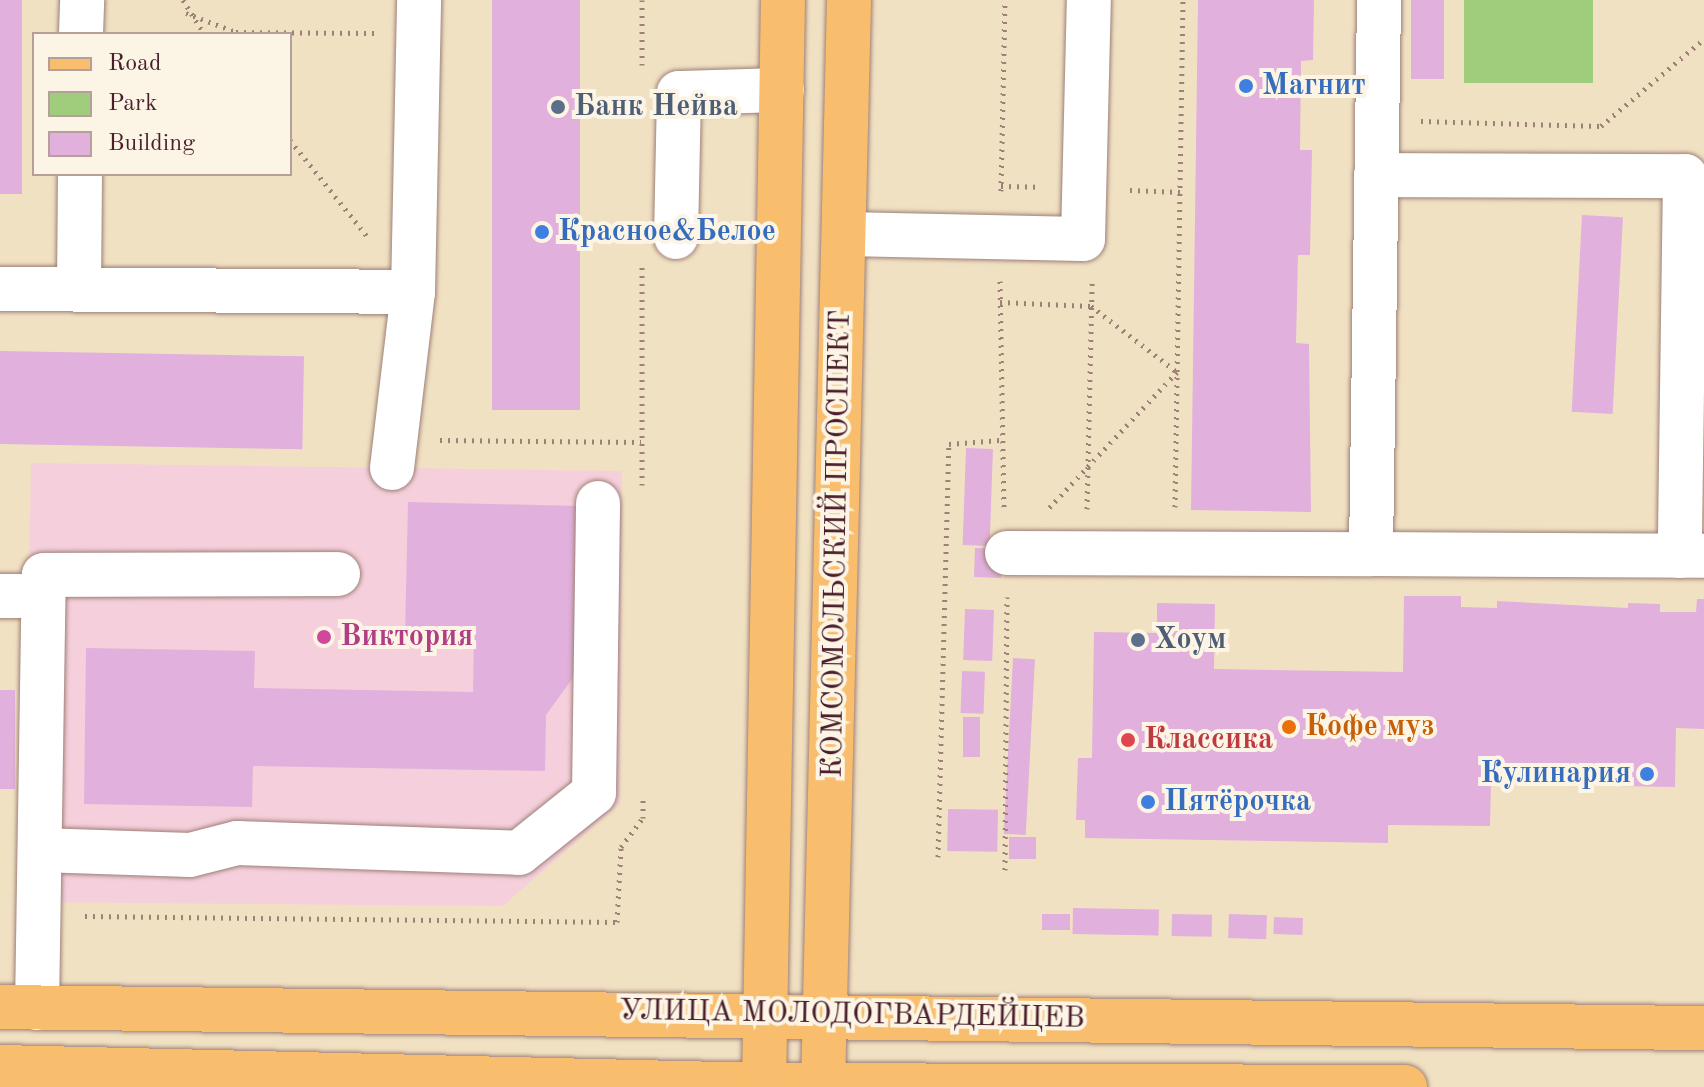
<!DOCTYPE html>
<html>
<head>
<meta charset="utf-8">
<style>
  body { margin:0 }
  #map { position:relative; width:1704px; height:1087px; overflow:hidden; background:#f1e1c3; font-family:"Old Standard TT",serif }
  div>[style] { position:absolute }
  .built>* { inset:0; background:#f5cfdb }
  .green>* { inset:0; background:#9fcd7c; transform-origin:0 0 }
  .building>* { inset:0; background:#e1b0dc; transform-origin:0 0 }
  .path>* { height:5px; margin-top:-2.5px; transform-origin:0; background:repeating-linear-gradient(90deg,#9e8077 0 2px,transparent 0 8px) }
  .roads { filter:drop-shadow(0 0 2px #9e8077) drop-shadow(0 0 2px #9e8077) }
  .minor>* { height:44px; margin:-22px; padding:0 22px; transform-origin:22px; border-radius:22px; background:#fff }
  .major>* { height:44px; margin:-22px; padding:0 22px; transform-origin:22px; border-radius:22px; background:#f9be6d }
  .dots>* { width:22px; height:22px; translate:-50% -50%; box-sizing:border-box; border:4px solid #fcf5e5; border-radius:50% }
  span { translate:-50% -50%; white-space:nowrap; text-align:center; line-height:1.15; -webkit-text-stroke:8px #fcf5e5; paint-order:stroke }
  .shop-label { font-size:30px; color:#366cbe; font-weight:700 }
  .left { translate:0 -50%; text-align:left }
  .right { translate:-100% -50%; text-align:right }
  .service-label { font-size:30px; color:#4e5e75; font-weight:700 }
  .street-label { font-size:30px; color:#4a1f2b }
  .hotel-label { font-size:30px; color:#b23c85; font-weight:700 }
  .food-label { font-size:30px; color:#c56008; font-weight:700 }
  .health-label { font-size:30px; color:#be3a42; font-weight:700 }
  .legend { position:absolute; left:32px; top:32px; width:260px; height:144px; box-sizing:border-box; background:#fcf5e5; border:2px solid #b59f9b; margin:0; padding:10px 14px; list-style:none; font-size:24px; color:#4a1f2b }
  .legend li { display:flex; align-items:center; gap:16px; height:40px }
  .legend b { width:40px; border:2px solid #b59f9b }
</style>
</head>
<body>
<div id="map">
  <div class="built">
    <div style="clip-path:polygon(31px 463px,622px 471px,620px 803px,503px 906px,23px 902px)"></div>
  </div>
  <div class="green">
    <div style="left:1464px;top:0;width:129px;height:83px"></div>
  </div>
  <div class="building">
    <div style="left:0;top:0;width:22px;height:194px"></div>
    <div style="left:492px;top:0;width:88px;height:410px"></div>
    <div style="clip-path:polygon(1198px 0,1314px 0,1313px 60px,1301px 61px,1300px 150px,1312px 150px,1310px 255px,1298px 255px,1296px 343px,1309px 344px,1311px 512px,1191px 510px)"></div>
    <div style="left:1411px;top:0;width:33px;height:79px"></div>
    <div style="left:1582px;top:215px;width:41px;height:197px;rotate:3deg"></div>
    <div style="left:0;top:351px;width:304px;height:93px;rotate:1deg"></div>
    <div style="left:966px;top:448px;width:27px;height:97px;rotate:2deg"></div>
    <div style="clip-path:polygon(408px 502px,578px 506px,580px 668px,546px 715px,545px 771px,253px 766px,252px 807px,84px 804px,86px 648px,255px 651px,254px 688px,473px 692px,474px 636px,405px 634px)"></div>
    <div style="left:975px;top:548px;width:27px;height:29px;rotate:2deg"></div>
    <div style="clip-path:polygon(1404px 596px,1461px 596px,1461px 607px,1497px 608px,1497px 601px,1628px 608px,1628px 603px,1660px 604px,1660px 612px,1696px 612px,1697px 599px,1704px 599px,1704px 729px,1676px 728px,1675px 787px,1491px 784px,1490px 826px,1388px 825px,1388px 843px,1085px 838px,1085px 820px,1076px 820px,1078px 758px,1092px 758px,1094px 632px,1157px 633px,1157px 603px,1215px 604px,1214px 669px,1403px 672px)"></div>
    <div style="left:965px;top:609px;width:29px;height:51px;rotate:2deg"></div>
    <div style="left:1013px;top:658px;width:22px;height:176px;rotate:3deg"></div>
    <div style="left:962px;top:671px;width:23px;height:42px;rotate:2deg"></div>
    <div style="left:0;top:690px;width:15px;height:99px"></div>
    <div style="left:963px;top:717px;width:17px;height:40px"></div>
    <div style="left:948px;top:809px;width:50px;height:42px;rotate:1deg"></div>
    <div style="left:1009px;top:837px;width:27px;height:22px"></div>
    <div style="left:1073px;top:908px;width:86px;height:26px;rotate:1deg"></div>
    <div style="left:1042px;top:914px;width:28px;height:16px"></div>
    <div style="left:1172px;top:914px;width:40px;height:22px;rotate:1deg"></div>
    <div style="left:1229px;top:914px;width:38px;height:24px;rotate:2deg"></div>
    <div style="left:1274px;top:917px;width:29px;height:17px;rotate:2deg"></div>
  </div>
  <div class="path">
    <div style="left:183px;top:0;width:40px;rotate:58deg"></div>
    <div style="left:186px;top:13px;width:53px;rotate:20.8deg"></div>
    <div style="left:236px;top:32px;width:138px;rotate:0.4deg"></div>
    <div style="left:642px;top:65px;width:65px;rotate:-90deg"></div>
    <div style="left:1421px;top:121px;width:180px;rotate:1.6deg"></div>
    <div style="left:1601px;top:126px;width:135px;rotate:-40.2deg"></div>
    <div style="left:290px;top:140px;width:123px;rotate:51.3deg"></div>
    <div style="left:1001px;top:186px;width:39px;rotate:1deg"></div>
    <div style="left:1130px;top:190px;width:50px;rotate:2.3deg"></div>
    <div style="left:1001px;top:191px;width:191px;rotate:-88.8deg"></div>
    <div style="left:1000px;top:281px;width:226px;rotate:89deg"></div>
    <div style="left:1000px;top:302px;width:91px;rotate:2.5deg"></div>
    <div style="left:1091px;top:306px;width:108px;rotate:37.5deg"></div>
    <div style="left:1177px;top:372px;width:187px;rotate:133.3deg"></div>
    <div style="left:440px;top:440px;width:201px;rotate:0.6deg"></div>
    <div style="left:642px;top:485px;width:218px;rotate:-90deg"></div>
    <div style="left:1175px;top:507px;width:507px;rotate:-89.1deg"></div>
    <div style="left:1087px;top:509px;width:226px;rotate:-88.7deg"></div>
    <div style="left:938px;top:857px;width:413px;rotate:-88.5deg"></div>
    <div style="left:949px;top:444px;width:51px;rotate:-4.5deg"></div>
    <div style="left:1005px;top:870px;width:273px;rotate:-89.6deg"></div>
    <div style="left:85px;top:916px;width:532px;rotate:0.65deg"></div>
    <div style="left:617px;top:922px;width:75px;rotate:-86.9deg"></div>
    <div style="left:621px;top:847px;width:36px;rotate:-53deg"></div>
    <div style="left:643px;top:818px;width:23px;rotate:-90deg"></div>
  </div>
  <div class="roads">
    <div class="minor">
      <div style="left:1379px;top:0;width:554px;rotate:90.83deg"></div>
      <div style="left:1371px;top:554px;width:333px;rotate:0.3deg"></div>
      <div style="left:81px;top:34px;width:34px;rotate:-88deg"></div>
      <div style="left:1376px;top:175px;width:309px;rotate:0.2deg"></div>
      <div style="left:1685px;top:176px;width:380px;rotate:90.8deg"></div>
      <div style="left:844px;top:234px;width:239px;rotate:1.2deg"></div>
      <div style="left:1083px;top:239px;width:239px;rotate:-88.6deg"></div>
      <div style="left:676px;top:237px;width:144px;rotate:-88.8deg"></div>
      <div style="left:679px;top:93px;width:103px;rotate:-1.7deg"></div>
      <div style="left:0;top:289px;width:413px;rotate:0.4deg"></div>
      <div style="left:79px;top:289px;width:115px;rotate:-89.5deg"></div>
      <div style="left:392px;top:468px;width:177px;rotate:-83.2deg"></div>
      <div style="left:413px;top:292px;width:292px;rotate:-88.8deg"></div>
      <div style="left:1007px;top:553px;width:364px;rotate:0.2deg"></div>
      <div style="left:0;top:596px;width:20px"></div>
      <div style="left:40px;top:850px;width:150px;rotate:1.9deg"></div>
      <div style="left:190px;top:855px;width:49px;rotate:-14.3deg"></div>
      <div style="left:237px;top:843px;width:282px;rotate:2deg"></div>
      <div style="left:519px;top:853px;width:96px;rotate:-38.7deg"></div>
      <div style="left:594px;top:793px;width:290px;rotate:-89.2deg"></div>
      <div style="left:37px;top:1008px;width:433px;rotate:-89.1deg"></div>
      <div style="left:44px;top:575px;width:294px;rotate:-0.2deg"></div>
    </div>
    <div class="major">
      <div style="left:0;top:1007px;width:1704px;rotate:0.71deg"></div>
      <div style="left:0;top:1067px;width:764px;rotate:1.35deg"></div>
      <div style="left:764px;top:1085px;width:641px;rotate:0.18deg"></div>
      <div style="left:764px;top:1087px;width:1087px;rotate:-89deg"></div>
      <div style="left:823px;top:1087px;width:1087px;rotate:-88.63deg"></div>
    </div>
  </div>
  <div class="dots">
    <div style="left:1246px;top:86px;background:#3f7fe0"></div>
    <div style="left:558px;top:107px;background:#5c6f8a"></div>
    <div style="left:542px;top:232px;background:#3f7fe0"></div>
    <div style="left:324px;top:637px;background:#d1479c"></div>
    <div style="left:1138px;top:640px;background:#5c6f8a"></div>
    <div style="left:1289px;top:727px;background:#e8710a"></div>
    <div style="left:1128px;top:740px;background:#e0444e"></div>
    <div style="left:1647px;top:774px;background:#3f7fe0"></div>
    <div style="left:1148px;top:802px;background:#3f7fe0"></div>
  </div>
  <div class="shop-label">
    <span class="left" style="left:1262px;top:86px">Магнит</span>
    <span class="left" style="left:558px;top:232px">Красное&amp;Белое</span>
    <span class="right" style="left:1631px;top:774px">Кулинария</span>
    <span class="left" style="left:1164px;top:802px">Пятёрочка</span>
  </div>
  <div class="service-label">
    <span class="left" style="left:574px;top:107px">Банк Нейва</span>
    <span class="left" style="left:1154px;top:640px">Хоум</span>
  </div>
  <div class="street-label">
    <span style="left:837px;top:544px;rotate:-89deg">КОМСОМОЛЬСКИЙ ПРОСПЕКТ</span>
    <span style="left:852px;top:1015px;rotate:1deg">УЛИЦА МОЛОДОГВАРДЕЙЦЕВ</span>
  </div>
  <div class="hotel-label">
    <span class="left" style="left:340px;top:637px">Виктория</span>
  </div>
  <div class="food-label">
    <span class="left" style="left:1305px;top:727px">Кофе муз</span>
  </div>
  <div class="health-label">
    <span class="left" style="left:1144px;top:740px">Классика</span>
  </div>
  <ul class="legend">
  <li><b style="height:10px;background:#f9be6d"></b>Road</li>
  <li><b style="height:22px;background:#9fcd7c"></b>Park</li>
  <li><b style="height:22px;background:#e1b0dc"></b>Building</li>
  </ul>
</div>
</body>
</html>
